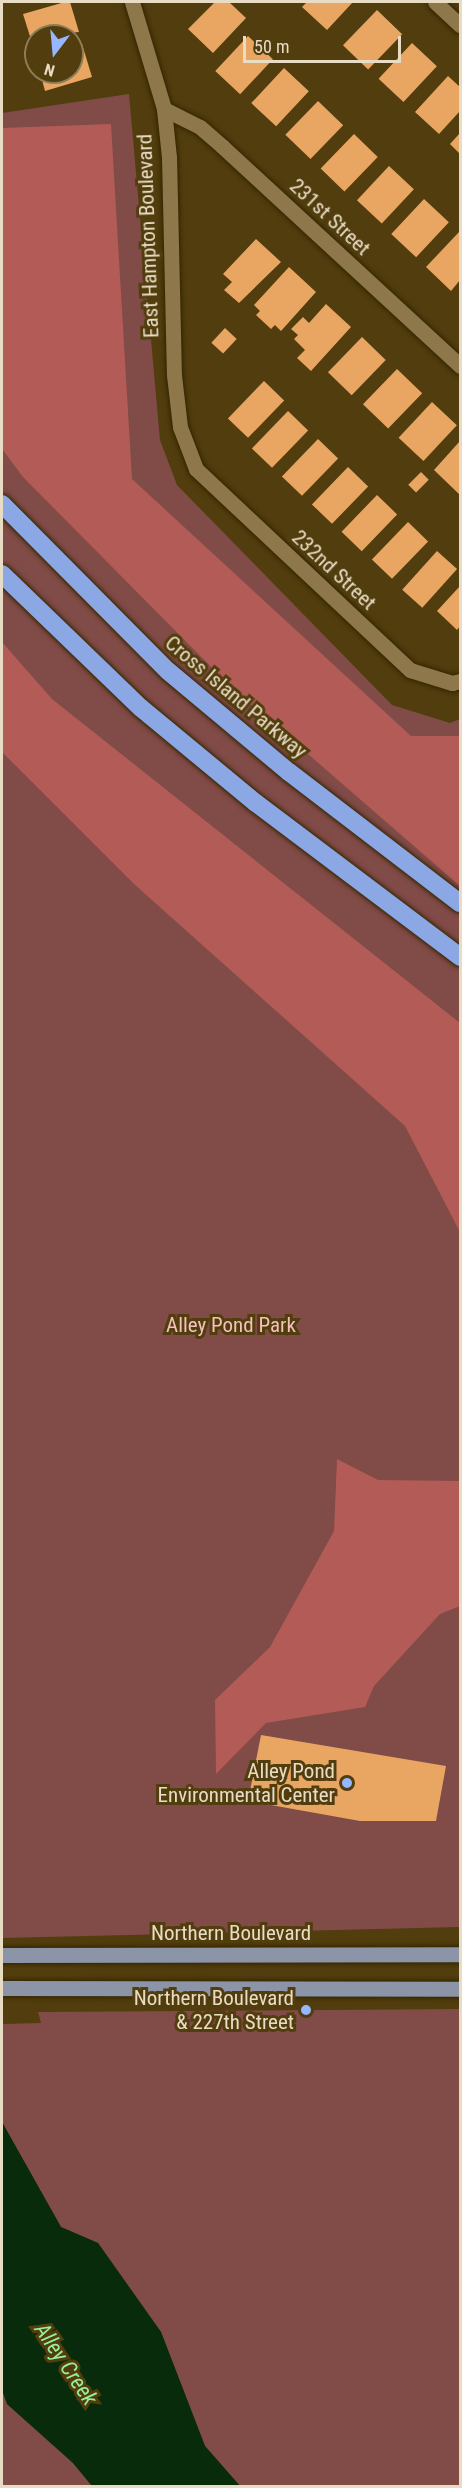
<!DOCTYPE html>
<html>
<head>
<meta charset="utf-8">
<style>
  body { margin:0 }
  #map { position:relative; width:462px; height:2488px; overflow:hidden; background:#513d0d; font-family:"Roboto Condensed",sans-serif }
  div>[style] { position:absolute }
  .green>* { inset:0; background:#814b47 }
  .forest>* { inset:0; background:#b35b56 }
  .water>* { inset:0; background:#072b0b }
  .building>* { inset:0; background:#e9a663; transform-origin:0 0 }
  .roads { filter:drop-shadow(0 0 2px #342501) drop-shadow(0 0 2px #342501) }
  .minor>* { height:15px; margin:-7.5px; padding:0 7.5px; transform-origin:7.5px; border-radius:7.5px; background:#8e784b }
  .tertiary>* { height:15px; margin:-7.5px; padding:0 7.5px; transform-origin:7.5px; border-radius:7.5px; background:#8e784b }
  .primary>* { height:15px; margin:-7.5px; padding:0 7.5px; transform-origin:7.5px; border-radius:7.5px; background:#8c94a7 }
  .motorway>* { height:18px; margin:-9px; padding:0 9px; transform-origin:9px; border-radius:9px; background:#8ba7e4 }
  .dots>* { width:16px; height:16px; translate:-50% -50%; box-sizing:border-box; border:3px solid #513d0d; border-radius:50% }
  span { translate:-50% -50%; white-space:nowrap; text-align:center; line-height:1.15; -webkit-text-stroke:6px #513d0d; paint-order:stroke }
  .street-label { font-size:21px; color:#e8dcc5 }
  .park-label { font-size:21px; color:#f3c1bc }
  .poi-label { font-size:21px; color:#e8dcc5 }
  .right { translate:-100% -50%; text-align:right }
  .water-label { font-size:22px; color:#96ef99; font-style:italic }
  .frame { position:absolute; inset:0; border:3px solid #e8dcc5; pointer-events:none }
  .north { position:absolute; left:24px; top:24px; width:60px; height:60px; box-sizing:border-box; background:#513d0d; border:2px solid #8d7d57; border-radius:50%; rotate:196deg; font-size:16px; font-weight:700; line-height:24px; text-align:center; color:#e8dcc5 }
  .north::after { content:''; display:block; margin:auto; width:21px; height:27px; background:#96b6fd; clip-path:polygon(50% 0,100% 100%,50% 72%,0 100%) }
  .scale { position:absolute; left:243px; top:36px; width:158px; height:27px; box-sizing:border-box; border:3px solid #e8dcc5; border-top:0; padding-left:8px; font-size:18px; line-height:21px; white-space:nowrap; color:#e8dcc5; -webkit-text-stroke:4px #513d0d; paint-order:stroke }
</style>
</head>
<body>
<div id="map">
  <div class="green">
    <div style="clip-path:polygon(129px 94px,160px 440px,177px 485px,392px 705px,450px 723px,460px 719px,460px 1927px,2px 1938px,2px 113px)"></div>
    <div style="clip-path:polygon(460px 2009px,460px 2486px,240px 2486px,205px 2446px,161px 2332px,98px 2243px,61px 2227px,2px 2122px,2px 2024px,41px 2023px,38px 2012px)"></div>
    <div style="clip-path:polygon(2px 2390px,7px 2404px,73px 2463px,92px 2486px,2px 2486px)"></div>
  </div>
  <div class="forest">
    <div style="clip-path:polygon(111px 124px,132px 479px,411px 736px,460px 736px,460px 886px,233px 689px,23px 477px,2px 449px,2px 128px)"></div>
    <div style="clip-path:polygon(2px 642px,52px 699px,460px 1023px,460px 1232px,405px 1126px,134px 884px,2px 752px)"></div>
    <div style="clip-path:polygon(337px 1459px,378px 1480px,460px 1481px,460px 1606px,440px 1614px,374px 1686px,365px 1707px,266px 1723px,216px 1774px,215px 1700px,270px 1647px,334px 1531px)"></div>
  </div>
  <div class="water">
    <div style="clip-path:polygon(2px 2122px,61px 2227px,98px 2243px,161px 2332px,205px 2446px,240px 2486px,92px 2486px,73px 2463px,7px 2404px,2px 2390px)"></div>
  </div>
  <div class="building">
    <div style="clip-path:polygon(65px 2px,70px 2px,79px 32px,36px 36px,33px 46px,23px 14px)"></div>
    <div style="clip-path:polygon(215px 2px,229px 2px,246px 18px,213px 53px,188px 29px)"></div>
    <div style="clip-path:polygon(307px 2px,353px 2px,327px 30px,302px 7px)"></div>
    <div style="left:377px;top:10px;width:35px;height:49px;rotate:44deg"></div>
    <div style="left:248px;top:36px;width:34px;height:48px;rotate:43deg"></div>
    <div style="left:412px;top:43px;width:34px;height:49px;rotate:43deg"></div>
    <div style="clip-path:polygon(82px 44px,92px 77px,45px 91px,40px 72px,72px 72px,72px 47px)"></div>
    <div style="left:284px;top:68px;width:34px;height:48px;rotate:43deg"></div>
    <div style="clip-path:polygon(448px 76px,460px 87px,460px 111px,439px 134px,415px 112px)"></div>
    <div style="left:318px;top:101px;width:35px;height:47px;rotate:44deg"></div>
    <div style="clip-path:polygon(460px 133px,460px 154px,450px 144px)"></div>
    <div style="left:354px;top:134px;width:33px;height:48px;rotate:44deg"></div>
    <div style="left:389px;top:166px;width:34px;height:47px;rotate:43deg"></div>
    <div style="left:424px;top:199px;width:34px;height:48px;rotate:43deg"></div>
    <div style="clip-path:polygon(459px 232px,460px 280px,451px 291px,426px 267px)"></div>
    <div style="clip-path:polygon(256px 239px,281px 262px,239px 303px,224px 290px,232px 282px,223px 274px)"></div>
    <div style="clip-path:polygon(289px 267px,316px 292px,281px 331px,275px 325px,271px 329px,256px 315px,260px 311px,254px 305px)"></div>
    <div style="clip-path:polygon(326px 304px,351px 327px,311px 371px,297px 358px,305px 350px,294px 339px,298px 335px,291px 329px,303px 317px,309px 323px)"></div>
    <div style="left:225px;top:328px;width:16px;height:20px;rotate:43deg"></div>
    <div style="left:362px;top:337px;width:33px;height:49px;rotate:44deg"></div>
    <div style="left:397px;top:369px;width:35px;height:49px;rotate:44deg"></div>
    <div style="left:264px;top:381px;width:28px;height:52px;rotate:44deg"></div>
    <div style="left:432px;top:402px;width:34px;height:49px;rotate:43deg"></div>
    <div style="left:288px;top:411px;width:28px;height:52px;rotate:44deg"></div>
    <div style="left:318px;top:439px;width:28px;height:52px;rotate:44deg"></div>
    <div style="clip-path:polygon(460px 441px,460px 495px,434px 470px)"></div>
    <div style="left:348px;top:467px;width:28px;height:52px;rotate:44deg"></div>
    <div style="left:421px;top:472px;width:11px;height:18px;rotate:45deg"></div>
    <div style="left:377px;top:495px;width:28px;height:51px;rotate:44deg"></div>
    <div style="left:408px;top:522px;width:28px;height:52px;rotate:44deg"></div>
    <div style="left:437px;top:551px;width:27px;height:52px;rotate:42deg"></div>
    <div style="clip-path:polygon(460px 586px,460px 626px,457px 630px,437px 611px)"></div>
    <div style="clip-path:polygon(261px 1735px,446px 1766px,436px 1821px,360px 1821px,248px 1801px)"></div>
  </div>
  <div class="roads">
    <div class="minor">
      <div style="left:435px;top:2px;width:34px;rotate:43deg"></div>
      <div style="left:164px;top:109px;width:48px;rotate:84.1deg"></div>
      <div style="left:169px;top:157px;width:218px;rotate:88.7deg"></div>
      <div style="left:174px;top:375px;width:52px;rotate:83.4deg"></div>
      <div style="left:180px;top:427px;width:45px;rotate:69.1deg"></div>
      <div style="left:196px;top:469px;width:294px;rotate:43.2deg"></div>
      <div style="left:410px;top:670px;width:44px;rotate:17.2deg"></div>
      <div style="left:452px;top:683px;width:8px;rotate:-14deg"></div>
      <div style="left:164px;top:109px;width:40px;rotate:26.6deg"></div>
      <div style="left:200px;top:127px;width:30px;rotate:41deg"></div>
      <div style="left:223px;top:147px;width:323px;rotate:42.7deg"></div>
    </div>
    <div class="tertiary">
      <div style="left:132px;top:2px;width:112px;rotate:73.3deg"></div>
    </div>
    <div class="primary">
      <div style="left:2px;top:1955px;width:458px;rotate:-0.1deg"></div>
      <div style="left:2px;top:1988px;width:458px;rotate:0.1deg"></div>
    </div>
    <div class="motorway">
      <div style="left:2px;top:504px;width:235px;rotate:45.2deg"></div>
      <div style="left:168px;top:671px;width:158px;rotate:39.9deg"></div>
      <div style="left:289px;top:772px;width:215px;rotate:37.5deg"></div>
      <div style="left:2px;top:574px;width:193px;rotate:44deg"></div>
      <div style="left:141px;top:708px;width:149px;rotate:39.6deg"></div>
      <div style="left:256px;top:803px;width:256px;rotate:37deg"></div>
    </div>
  </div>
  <div class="dots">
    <div style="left:347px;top:1783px;background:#96b6fd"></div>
    <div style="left:306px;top:2010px;background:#96b6fd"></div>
  </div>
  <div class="street-label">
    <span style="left:330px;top:217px;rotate:43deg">231st Street</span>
    <span style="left:148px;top:236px;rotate:-92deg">East Hampton Boulevard</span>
    <span style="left:334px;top:570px;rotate:43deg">232nd Street</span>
    <span style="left:236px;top:697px;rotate:40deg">Cross Island Parkway</span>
    <span style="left:231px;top:1933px">Northern Boulevard</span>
  </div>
  <div class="park-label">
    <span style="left:231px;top:1325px">Alley Pond Park</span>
  </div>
  <div class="poi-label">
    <span class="right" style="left:335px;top:1783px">Alley Pond<br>Environmental Center</span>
    <span class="right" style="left:294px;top:2010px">Northern Boulevard<br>&amp; 227th Street</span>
  </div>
  <div class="water-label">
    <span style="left:66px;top:2364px;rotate:56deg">Alley Creek</span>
  </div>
  <div class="frame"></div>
  <div class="north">N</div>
  <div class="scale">50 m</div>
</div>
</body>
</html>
